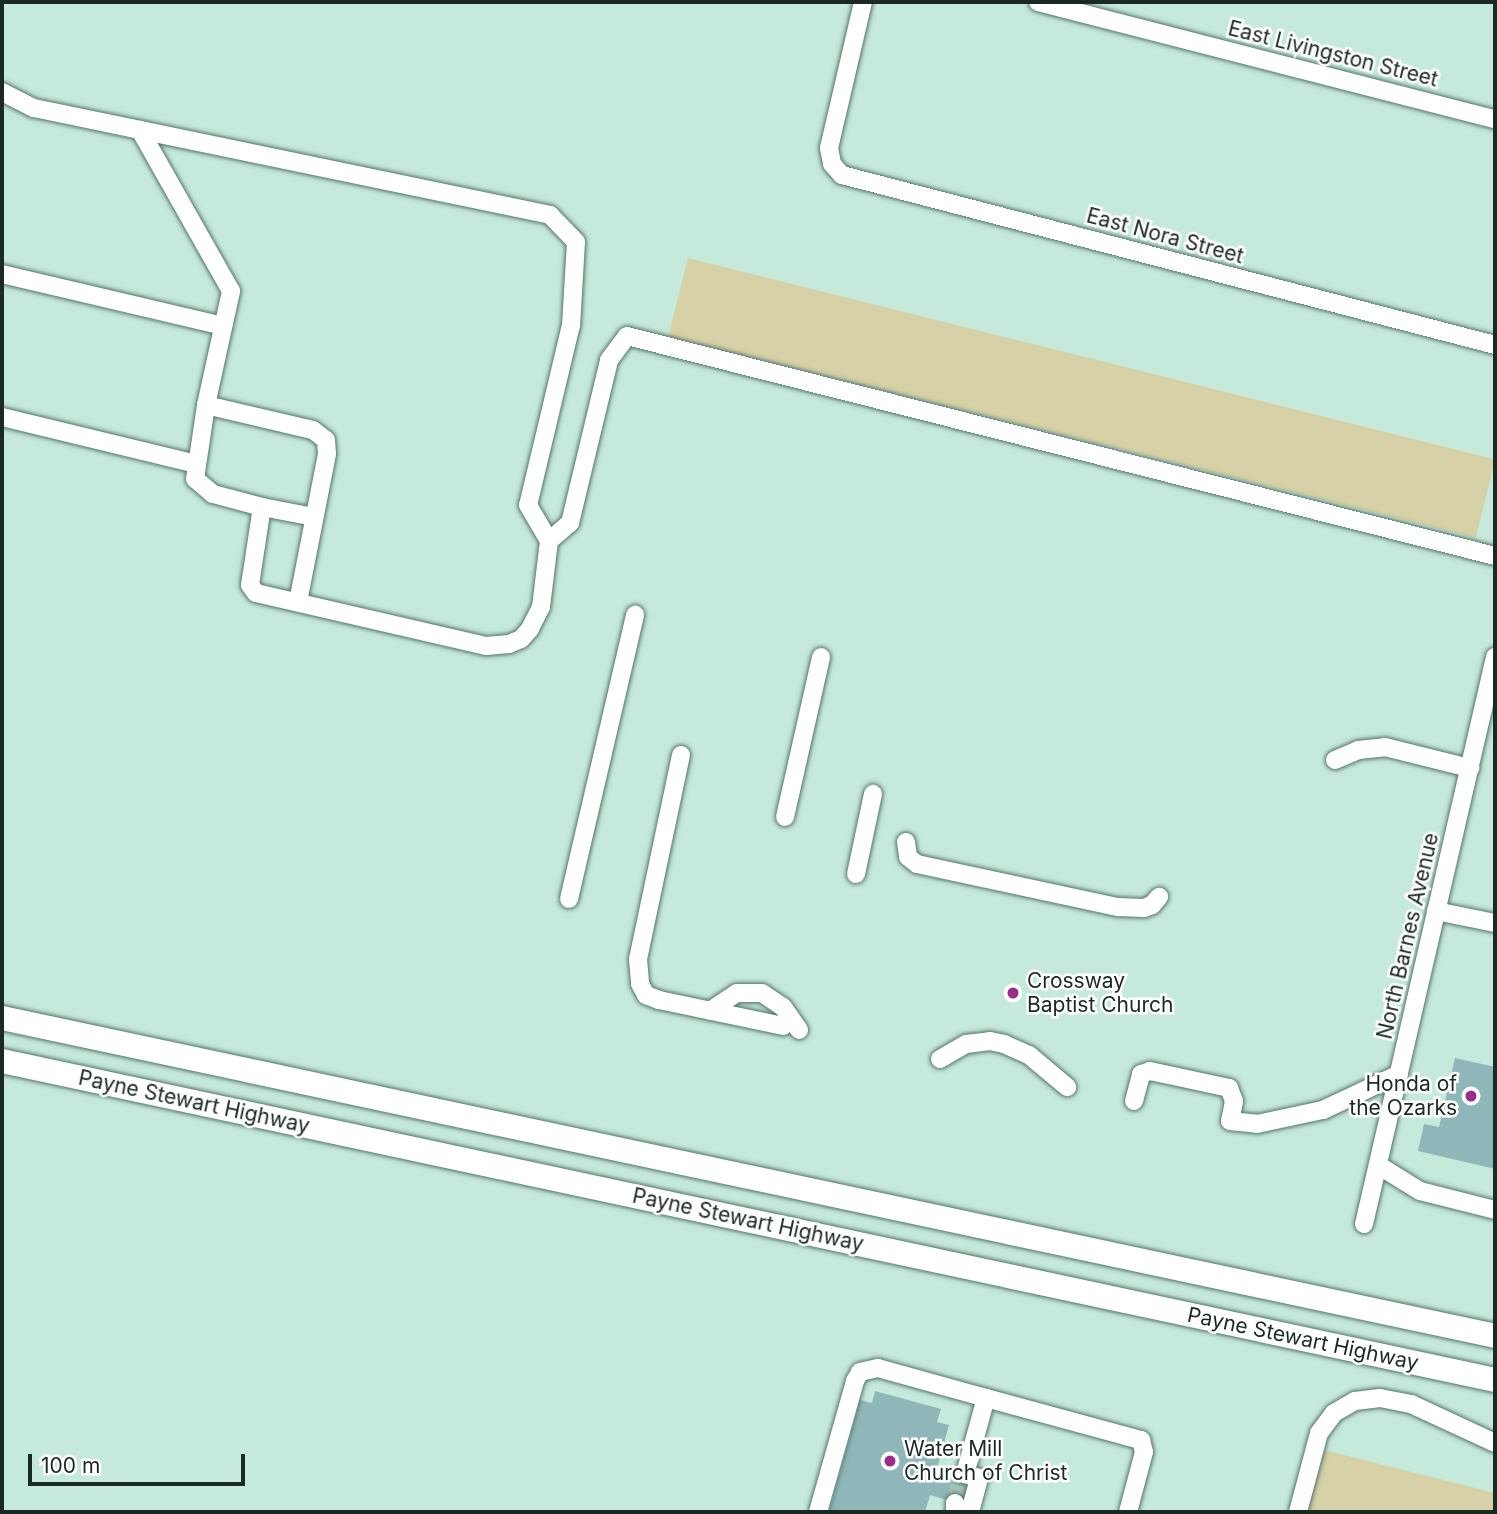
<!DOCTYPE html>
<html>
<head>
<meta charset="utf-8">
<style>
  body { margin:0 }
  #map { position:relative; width:1497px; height:1514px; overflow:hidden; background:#c5e9da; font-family:Inter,sans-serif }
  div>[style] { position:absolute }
  .green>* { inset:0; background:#d6d1a6; transform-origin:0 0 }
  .building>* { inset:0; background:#8fb7ba }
  .minor-tunnel>* { height:18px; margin-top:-9px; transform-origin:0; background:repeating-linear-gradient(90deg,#a3c3b5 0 18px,transparent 0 27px) }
  .roads { filter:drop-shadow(0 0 2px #557669) drop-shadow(0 0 2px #557669) }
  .minor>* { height:18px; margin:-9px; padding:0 9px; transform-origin:9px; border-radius:9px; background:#fff }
  .highway>* { height:24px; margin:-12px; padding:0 12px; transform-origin:12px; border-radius:12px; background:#fff }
  .dots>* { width:19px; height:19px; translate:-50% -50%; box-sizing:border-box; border:4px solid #fff; border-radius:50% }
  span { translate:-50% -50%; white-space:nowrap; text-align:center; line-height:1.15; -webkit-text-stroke:5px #fff; paint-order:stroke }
  .street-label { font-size:21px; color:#1b2923 }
  .poi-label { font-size:21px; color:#1b2923 }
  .left { translate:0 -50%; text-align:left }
  .right { translate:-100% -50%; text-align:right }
  .frame { position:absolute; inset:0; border:4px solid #1b2923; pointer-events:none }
  .scale { position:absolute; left:28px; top:1454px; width:217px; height:32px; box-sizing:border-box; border:4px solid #1b2923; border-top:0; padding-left:9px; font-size:21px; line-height:24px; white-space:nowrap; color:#1b2923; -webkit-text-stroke:5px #fff; paint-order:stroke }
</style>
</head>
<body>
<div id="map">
  <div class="green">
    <div style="left:688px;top:258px;width:832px;height:81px;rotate:14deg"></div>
    <div style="clip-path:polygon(1320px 1449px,1495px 1493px,1495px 1512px,1305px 1512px)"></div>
  </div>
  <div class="building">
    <div style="clip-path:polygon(1455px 1058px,1495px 1067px,1495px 1169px,1418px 1151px,1424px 1124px,1439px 1127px)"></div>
    <div style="clip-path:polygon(875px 1391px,941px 1409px,937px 1422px,949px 1425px,935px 1476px,969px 1486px,964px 1505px,930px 1495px,925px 1512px,829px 1512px,860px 1400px,872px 1403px)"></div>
  </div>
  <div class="minor-tunnel">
    <div style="left:955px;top:1503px;width:22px;rotate:-74deg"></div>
  </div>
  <div class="roads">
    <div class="minor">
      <div style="left:863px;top:2px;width:150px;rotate:103.1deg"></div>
      <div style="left:829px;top:148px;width:16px;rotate:79deg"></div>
      <div style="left:832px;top:164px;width:15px;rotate:48deg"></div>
      <div style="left:842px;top:175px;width:675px;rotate:14.59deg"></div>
      <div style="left:1038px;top:2px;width:472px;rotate:14.4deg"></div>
      <div style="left:2px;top:92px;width:36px;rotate:27deg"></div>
      <div style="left:34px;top:108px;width:108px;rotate:11.7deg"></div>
      <div style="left:140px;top:130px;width:419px;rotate:11.7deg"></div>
      <div style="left:550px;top:215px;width:37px;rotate:46deg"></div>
      <div style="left:576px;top:242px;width:83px;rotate:93.4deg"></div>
      <div style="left:571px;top:325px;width:185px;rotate:103.4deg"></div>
      <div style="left:528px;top:505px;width:42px;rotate:59.7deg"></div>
      <div style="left:549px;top:541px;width:66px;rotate:96.9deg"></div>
      <div style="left:541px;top:607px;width:25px;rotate:117deg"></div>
      <div style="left:530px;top:629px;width:13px;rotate:132deg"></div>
      <div style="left:521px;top:639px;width:13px;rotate:157deg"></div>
      <div style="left:509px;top:644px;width:23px;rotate:175deg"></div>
      <div style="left:486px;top:646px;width:236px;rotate:-167deg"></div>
      <div style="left:256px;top:593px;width:10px;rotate:-127deg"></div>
      <div style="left:250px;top:585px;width:79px;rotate:-81.3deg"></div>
      <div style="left:262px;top:507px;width:51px;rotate:-165.1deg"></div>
      <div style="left:213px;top:494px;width:23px;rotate:-140deg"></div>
      <div style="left:195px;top:479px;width:75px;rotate:-81.5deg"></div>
      <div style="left:206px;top:405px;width:117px;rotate:-77.6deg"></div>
      <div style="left:231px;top:291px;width:185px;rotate:-119.5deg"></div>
      <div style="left:2px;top:274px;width:227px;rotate:13.2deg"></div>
      <div style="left:206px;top:405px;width:110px;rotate:13.2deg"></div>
      <div style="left:313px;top:430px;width:16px;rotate:38deg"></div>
      <div style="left:326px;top:440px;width:14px;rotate:86deg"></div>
      <div style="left:327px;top:454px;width:151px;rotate:101.1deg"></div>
      <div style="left:2px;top:417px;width:200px;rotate:13.6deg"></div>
      <div style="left:262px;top:507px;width:53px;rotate:10.9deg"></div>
      <div style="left:549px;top:541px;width:28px;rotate:-41deg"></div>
      <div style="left:570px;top:523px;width:168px;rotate:-76.5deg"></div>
      <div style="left:609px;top:360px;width:30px;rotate:-53deg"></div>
      <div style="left:627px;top:336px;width:895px;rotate:14.22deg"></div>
      <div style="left:681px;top:755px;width:208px;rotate:101.9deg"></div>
      <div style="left:638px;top:959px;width:25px;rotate:85deg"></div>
      <div style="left:640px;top:984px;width:13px;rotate:61deg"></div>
      <div style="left:646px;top:995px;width:14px;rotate:21deg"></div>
      <div style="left:659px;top:1000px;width:127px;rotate:11.8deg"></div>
      <div style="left:1335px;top:760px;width:25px;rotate:-23deg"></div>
      <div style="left:1358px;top:750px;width:27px;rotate:-6deg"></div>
      <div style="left:1385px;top:747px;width:88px;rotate:13.9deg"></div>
      <div style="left:785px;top:817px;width:164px;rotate:-77.3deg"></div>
      <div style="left:906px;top:842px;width:15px;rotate:82deg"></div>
      <div style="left:908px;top:857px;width:11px;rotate:38deg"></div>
      <div style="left:917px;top:864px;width:206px;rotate:12.1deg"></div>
      <div style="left:1118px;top:907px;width:26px;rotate:2deg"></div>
      <div style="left:1144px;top:908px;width:9px;rotate:-21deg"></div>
      <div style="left:1152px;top:905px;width:11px;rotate:-49deg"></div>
      <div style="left:856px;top:874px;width:82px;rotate:-78deg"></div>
      <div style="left:569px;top:899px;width:292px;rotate:-76.9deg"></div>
      <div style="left:1436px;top:911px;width:60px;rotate:11.5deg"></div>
      <div style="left:710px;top:1011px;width:32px;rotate:-34deg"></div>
      <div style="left:737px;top:993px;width:25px"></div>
      <div style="left:762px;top:993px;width:25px;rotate:34deg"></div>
      <div style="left:783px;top:1007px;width:28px;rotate:55deg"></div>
      <div style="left:940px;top:1059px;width:30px;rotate:-30deg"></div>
      <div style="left:966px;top:1044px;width:24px;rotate:-7deg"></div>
      <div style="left:990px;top:1041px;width:14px;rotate:12deg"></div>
      <div style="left:1004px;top:1044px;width:27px;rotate:24deg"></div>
      <div style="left:1029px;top:1055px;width:50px;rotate:40.1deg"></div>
      <div style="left:1134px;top:1101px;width:28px;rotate:-75deg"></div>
      <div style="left:1141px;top:1074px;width:9px;rotate:-18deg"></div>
      <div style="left:1150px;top:1071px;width:81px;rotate:12.1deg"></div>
      <div style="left:1229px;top:1088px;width:14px;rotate:69deg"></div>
      <div style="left:1234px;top:1101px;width:20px;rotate:101deg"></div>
      <div style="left:1230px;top:1121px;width:27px;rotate:6deg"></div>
      <div style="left:1257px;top:1124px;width:67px;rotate:-12deg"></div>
      <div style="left:1323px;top:1110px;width:84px;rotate:-25.3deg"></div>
      <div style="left:1378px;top:1165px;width:49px;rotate:31.8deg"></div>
      <div style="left:1420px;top:1191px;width:77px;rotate:14.2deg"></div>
      <div style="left:1364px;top:1224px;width:582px;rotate:-76.99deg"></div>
      <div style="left:818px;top:1512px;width:136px;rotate:-74.2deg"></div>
      <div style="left:855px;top:1381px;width:10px;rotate:-61deg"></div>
      <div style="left:860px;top:1372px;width:18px;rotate:-13deg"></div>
      <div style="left:878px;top:1368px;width:112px;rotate:15.5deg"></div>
      <div style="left:955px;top:1512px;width:9px;rotate:-90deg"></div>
      <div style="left:970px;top:1512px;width:35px;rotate:-75deg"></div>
      <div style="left:979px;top:1478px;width:15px;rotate:-164deg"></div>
      <div style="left:965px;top:1474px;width:79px;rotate:-74.6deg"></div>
      <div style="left:986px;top:1398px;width:161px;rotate:15.2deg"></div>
      <div style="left:1141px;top:1440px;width:12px;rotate:76deg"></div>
      <div style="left:1144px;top:1452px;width:62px;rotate:104.9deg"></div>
      <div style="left:1298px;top:1512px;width:82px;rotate:-75.1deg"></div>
      <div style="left:1319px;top:1433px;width:25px;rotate:-53deg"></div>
      <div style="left:1334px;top:1413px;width:24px;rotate:-30deg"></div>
      <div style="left:1355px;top:1401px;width:25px;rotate:-7deg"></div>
      <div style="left:1380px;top:1398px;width:32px;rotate:11deg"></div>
      <div style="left:1411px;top:1404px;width:93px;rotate:24.9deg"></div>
    </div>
    <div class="highway">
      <div style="left:2px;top:1018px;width:1526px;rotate:12.02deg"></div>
      <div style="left:2px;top:1061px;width:1527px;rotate:12.06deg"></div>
    </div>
  </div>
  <div class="dots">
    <div style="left:1013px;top:993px;background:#9b2c8c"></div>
    <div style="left:1471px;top:1096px;background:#9b2c8c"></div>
    <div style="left:890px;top:1461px;background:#9b2c8c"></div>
  </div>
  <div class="street-label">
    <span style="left:1333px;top:54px;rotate:14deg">East Livingston Street</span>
    <span style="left:1165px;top:236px;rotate:15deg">East Nora Street</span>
    <span style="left:1408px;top:936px;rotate:-77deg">North Barnes Avenue</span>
    <span style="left:194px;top:1102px;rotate:12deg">Payne Stewart Highway</span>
    <span style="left:748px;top:1220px;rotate:12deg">Payne Stewart Highway</span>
    <span style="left:1303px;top:1339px;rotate:12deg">Payne Stewart Highway</span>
  </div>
  <div class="poi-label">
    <span class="left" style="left:1027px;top:993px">Crossway<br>Baptist Church</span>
    <span class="right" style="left:1457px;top:1096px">Honda of<br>the Ozarks</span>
    <span class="left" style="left:904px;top:1461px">Water Mill<br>Church of Christ</span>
  </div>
  <div class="frame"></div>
  <div class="scale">100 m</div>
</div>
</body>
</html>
